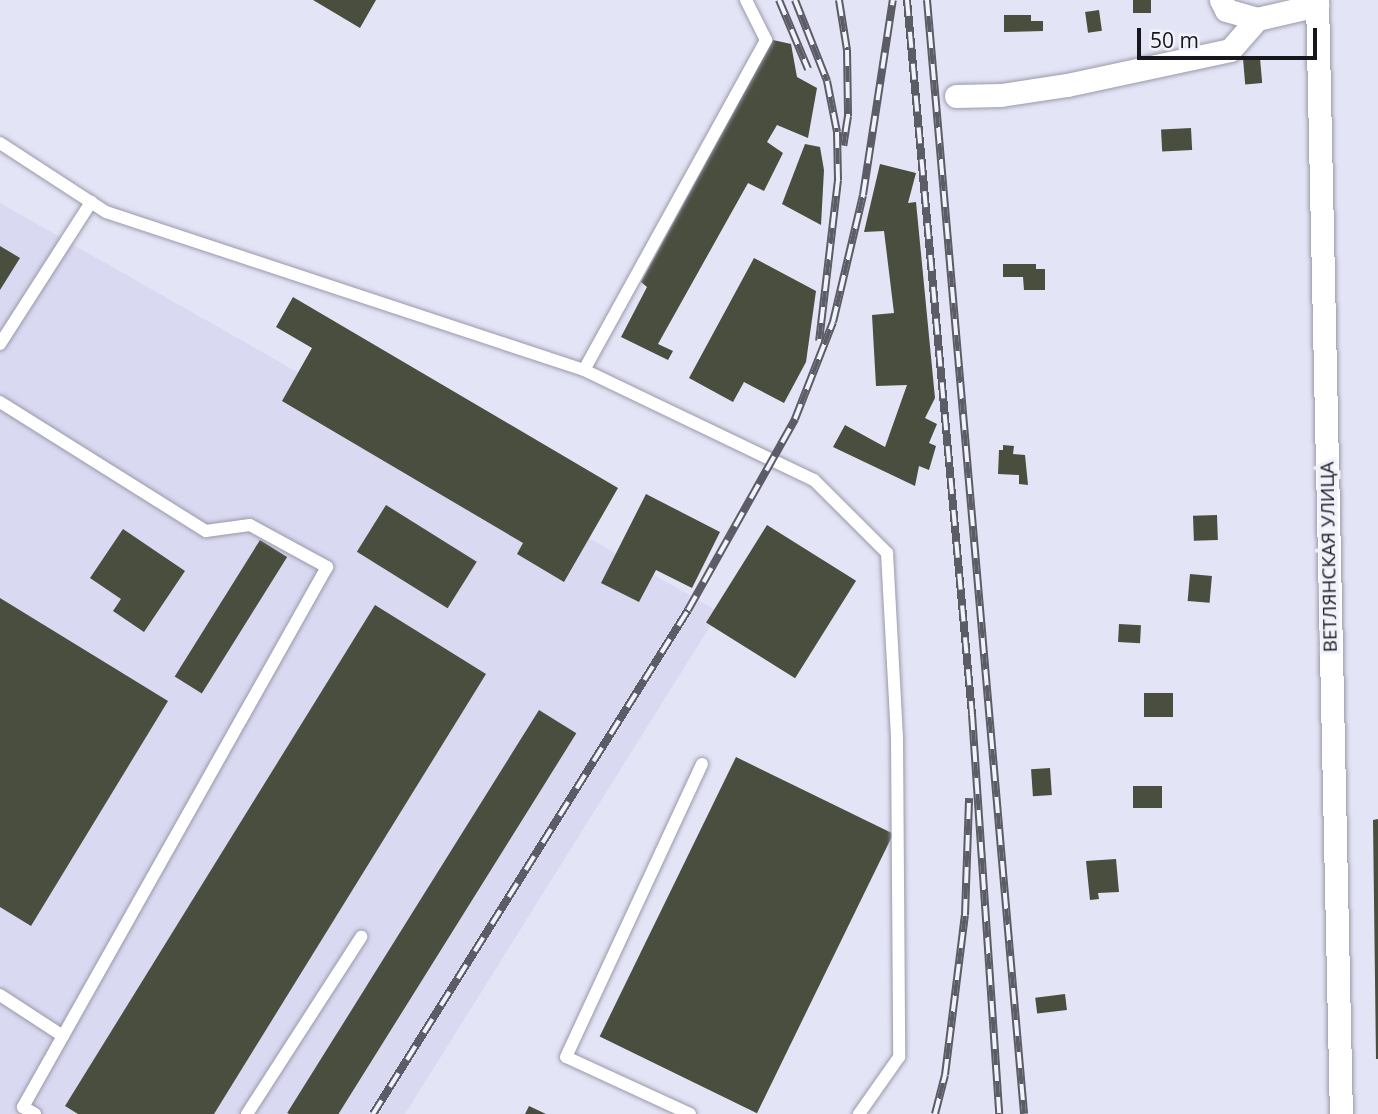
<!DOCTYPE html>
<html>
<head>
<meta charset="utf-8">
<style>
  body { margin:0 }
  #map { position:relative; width:1378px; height:1114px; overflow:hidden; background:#e3e4f5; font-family:"Open Sans",sans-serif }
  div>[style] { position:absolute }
  .built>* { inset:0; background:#d9d9f2 }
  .building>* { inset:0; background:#494e3f; transform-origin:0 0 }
  .roads { filter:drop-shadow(0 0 2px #99a) drop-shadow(0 0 2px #99a) }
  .lane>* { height:12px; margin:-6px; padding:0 6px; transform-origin:6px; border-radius:6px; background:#fff }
  .street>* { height:23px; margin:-11.5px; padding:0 11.5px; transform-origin:11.5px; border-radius:11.5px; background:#fff }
  .rail>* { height:8px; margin-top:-4px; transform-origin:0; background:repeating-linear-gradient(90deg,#f1f2fc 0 16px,#5c5c66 0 32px); box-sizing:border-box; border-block:2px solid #5c5c66 }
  span { translate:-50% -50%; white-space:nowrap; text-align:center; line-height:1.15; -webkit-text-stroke:7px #f1f2fc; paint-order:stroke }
  .street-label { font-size:19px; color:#16161c }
  .scale { position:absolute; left:1137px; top:28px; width:180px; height:32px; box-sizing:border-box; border:4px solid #16161c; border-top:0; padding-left:9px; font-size:21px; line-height:24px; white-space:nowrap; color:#16161c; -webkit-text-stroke:5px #f1f2fc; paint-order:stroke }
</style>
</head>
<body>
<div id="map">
  <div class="built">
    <div style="clip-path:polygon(0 203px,719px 612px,405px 1114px,0 1114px)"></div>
  </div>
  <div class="building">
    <div style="clip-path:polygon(313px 0,376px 0,360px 28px)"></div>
    <div style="left:1133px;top:0;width:18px;height:13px"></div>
    <div style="left:1099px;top:10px;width:21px;height:14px;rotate:82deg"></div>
    <div style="clip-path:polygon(1004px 15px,1031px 15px,1031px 21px,1043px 21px,1043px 31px,1004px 32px)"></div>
    <div style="clip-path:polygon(773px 40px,791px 44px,797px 77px,817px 88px,808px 138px,777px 125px,767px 142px,783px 153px,764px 191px,748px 183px,658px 344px,673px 351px,668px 360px,621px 337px,647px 287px,641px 282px)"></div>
    <div style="left:1260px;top:58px;width:25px;height:17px;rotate:85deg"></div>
    <div style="left:1191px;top:128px;width:22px;height:30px;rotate:87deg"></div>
    <div style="clip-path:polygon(805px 144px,820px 147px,824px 170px,821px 225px,782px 204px)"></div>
    <div style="clip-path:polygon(880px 164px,916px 173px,908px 203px,916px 202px,935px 398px,925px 418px,937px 424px,929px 443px,936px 446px,929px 470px,919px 466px,915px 486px,833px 447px,845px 425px,885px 447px,907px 385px,876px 386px,872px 315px,894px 313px,884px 231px,864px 232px)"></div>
    <div style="clip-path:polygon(0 246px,20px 258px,0 290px)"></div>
    <div style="clip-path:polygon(754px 258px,816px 291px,806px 362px,784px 403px,744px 382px,733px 402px,689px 378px)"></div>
    <div style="clip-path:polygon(1003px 264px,1036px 264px,1036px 269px,1045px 269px,1045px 290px,1024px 290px,1023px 277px,1003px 277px)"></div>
    <div style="clip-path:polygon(293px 297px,618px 488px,564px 582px,517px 554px,523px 543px,282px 401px,312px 348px,276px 327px)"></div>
    <div style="clip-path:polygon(1003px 445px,1014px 446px,1013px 454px,1025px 455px,1028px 485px,1019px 484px,1019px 475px,998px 474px,999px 450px,1003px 450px)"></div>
    <div style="clip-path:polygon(646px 494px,720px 532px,692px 588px,656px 570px,639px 602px,601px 583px)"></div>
    <div style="left:386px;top:505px;width:107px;height:55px;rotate:32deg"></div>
    <div style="left:1217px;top:515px;width:25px;height:24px;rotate:88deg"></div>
    <div style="left:767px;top:525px;width:105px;height:115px;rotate:32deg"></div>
    <div style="clip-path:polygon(123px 529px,185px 571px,144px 632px,113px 611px,121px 599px,90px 578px)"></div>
    <div style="left:260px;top:540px;width:32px;height:161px;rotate:32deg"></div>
    <div style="left:1190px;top:574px;width:22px;height:27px;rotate:5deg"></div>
    <div style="clip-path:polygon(0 598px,168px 701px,31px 926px,0 907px)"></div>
    <div style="clip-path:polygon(375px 605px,486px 674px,214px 1114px,78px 1114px,65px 1106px)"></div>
    <div style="left:1119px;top:624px;width:22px;height:18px;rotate:3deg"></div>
    <div style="left:1144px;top:693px;width:29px;height:24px"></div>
    <div style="left:539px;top:710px;width:44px;height:475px;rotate:32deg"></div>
    <div style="left:736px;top:757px;width:175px;height:311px;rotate:26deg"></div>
    <div style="left:1050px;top:768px;width:27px;height:19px;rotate:86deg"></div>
    <div style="left:1133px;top:786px;width:29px;height:22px"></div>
    <div style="clip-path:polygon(1378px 819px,1378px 1059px,1376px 1059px,1373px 820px)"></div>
    <div style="clip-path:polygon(1116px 859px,1119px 892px,1098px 893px,1099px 899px,1090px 900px,1086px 861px)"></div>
    <div style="left:1065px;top:994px;width:16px;height:30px;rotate:83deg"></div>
    <div style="clip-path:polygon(529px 1106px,546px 1114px,525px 1114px)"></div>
  </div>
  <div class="roads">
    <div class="lane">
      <div style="left:0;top:143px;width:126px;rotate:33.1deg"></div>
      <div style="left:106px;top:212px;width:503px;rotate:18.29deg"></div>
      <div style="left:584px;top:370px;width:377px;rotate:-61.1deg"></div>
      <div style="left:766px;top:40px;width:45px;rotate:-116.6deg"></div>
      <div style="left:0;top:344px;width:169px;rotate:-57.3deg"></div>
      <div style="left:584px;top:370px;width:255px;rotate:25.6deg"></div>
      <div style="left:814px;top:480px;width:103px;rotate:45deg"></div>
      <div style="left:887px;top:553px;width:184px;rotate:86.9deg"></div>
      <div style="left:897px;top:737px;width:320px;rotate:89.6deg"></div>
      <div style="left:899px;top:1057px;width:70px;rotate:125.1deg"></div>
      <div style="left:0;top:402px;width:243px;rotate:32.1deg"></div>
      <div style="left:206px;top:531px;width:44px;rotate:-7.8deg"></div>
      <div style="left:250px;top:525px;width:88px;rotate:28.6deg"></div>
      <div style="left:327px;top:567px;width:620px;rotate:119.38deg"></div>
      <div style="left:23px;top:1107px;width:14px;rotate:30deg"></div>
      <div style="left:0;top:995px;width:75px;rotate:33.1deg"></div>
      <div style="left:247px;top:1114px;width:211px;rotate:-57.2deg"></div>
      <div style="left:690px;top:1114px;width:136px;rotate:-155.3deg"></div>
      <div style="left:566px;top:1057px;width:323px;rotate:-65.1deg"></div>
    </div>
    <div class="street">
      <div style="left:1221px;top:0;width:11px;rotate:63deg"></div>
      <div style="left:1226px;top:10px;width:32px;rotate:16deg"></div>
      <div style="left:1317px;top:0;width:1114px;rotate:88.77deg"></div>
      <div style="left:956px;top:96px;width:45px;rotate:-1.3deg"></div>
      <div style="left:1001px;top:95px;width:67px;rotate:-8.6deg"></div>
      <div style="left:1067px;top:85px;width:167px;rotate:-12.1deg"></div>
      <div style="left:1230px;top:50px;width:41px;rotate:-48.9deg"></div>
      <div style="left:1257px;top:19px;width:62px;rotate:-13.1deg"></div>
    </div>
  </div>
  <div class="rail">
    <div style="left:779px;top:0;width:75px;rotate:67.2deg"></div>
    <div style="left:795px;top:0;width:87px;rotate:68.4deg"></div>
    <div style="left:827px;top:81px;width:52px;rotate:78.9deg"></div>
    <div style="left:837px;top:132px;width:48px;rotate:88.8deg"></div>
    <div style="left:838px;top:180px;width:162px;rotate:96.7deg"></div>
    <div style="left:839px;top:0;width:51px;rotate:80.9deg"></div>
    <div style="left:847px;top:50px;width:66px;rotate:89.1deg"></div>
    <div style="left:848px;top:116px;width:30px;rotate:99deg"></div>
    <div style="left:907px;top:0;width:717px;rotate:84.8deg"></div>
    <div style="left:972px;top:714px;width:401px;rotate:86.1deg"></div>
    <div style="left:927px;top:0;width:1118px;rotate:85.02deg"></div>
    <div style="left:373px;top:1114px;width:594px;rotate:-57.99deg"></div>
    <div style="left:688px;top:610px;width:219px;rotate:-60.7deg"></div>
    <div style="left:795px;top:419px;width:104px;rotate:-68.6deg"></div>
    <div style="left:833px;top:322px;width:130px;rotate:-76.7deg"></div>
    <div style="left:863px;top:195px;width:197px;rotate:-81.3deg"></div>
    <div style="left:935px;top:1114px;width:40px;rotate:-75.6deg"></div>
    <div style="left:945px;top:1075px;width:161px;rotate:-82.9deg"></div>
    <div style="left:965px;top:915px;width:117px;rotate:-88deg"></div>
  </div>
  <div class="street-label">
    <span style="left:1329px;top:557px;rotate:-91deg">ВЕТЛЯНСКАЯ УЛИЦА</span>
  </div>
  <div class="scale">50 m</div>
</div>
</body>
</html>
